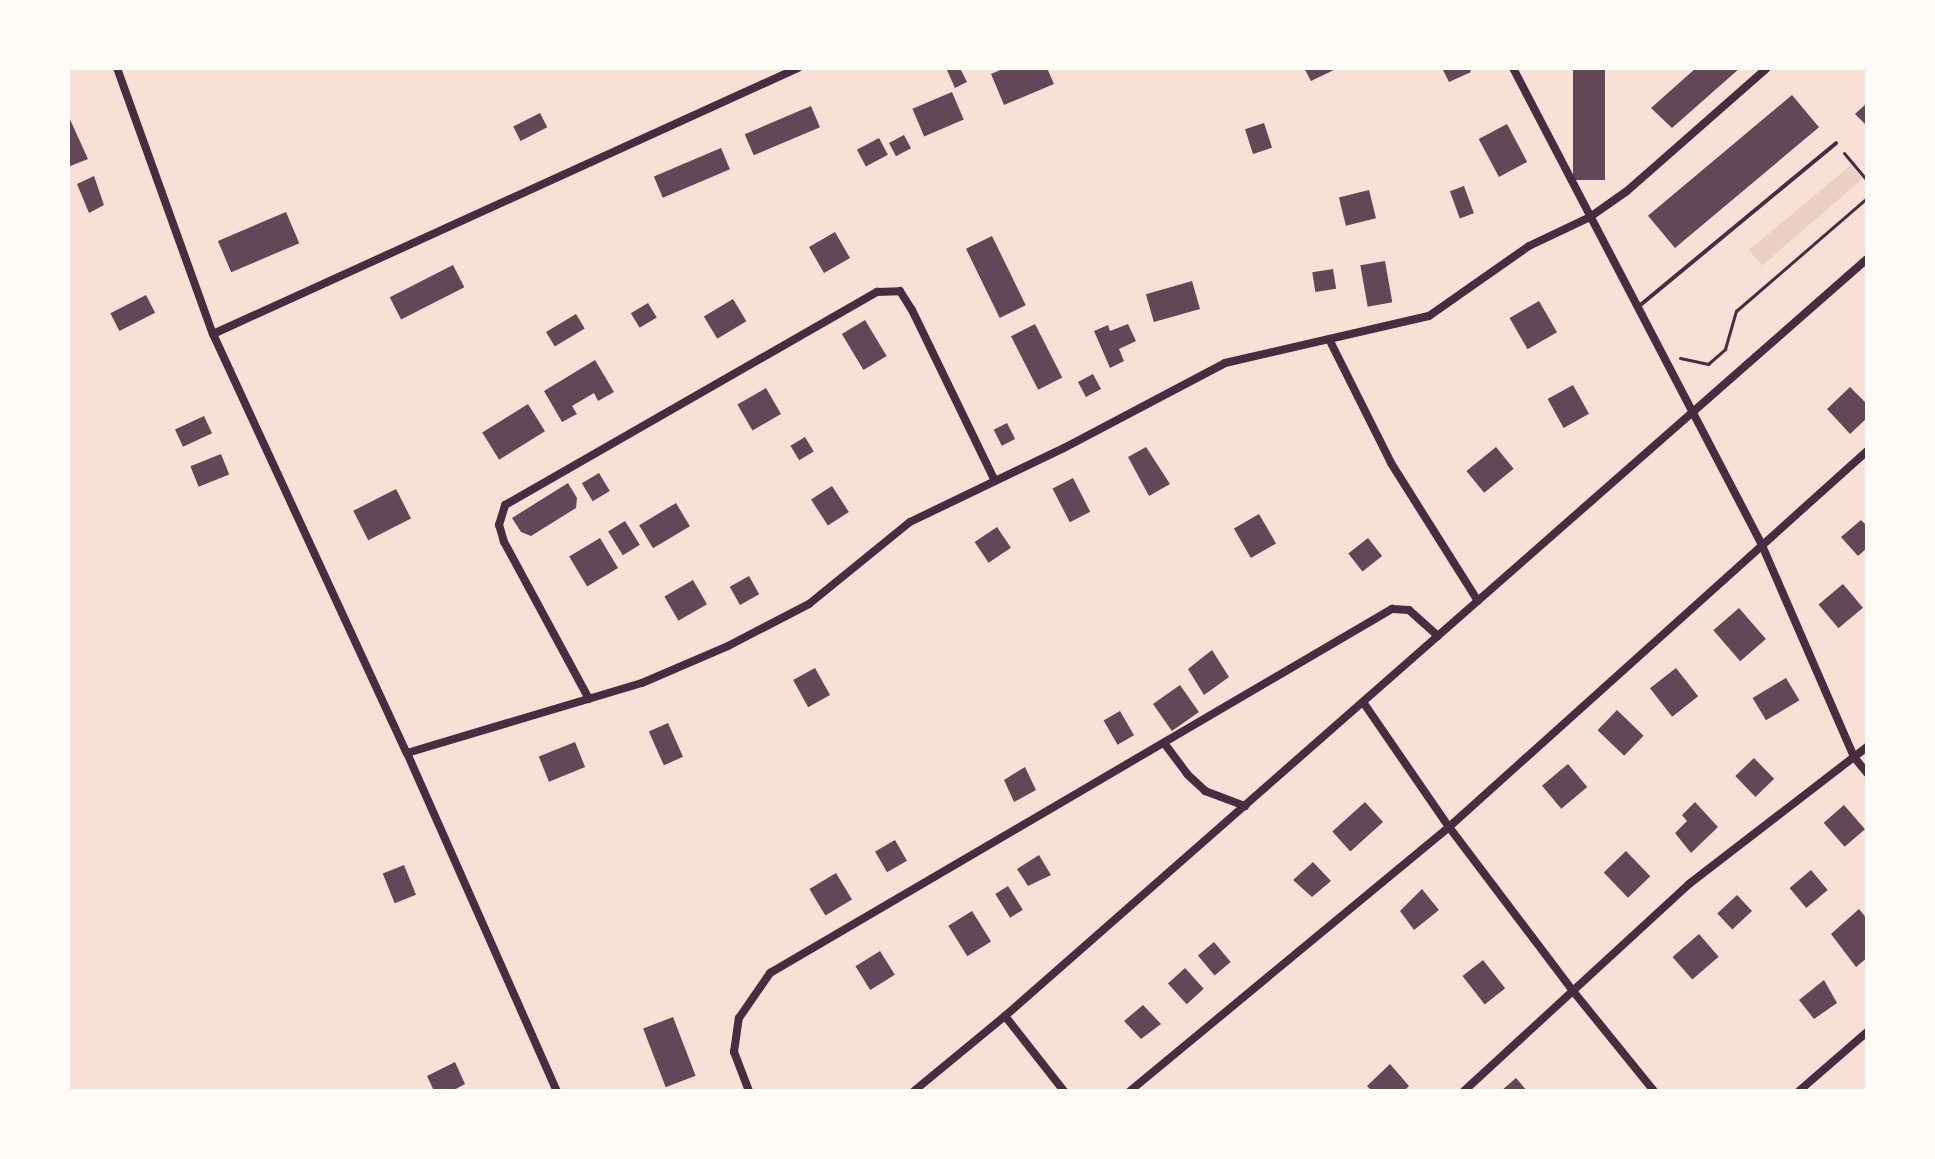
<!DOCTYPE html>
<html>
<head>
<meta charset="utf-8">
<style>
  body { margin:0 }
  #map { position:relative; width:1935px; height:1159px; overflow:hidden; background:#f7e1d7; font-family:Ubuntu,sans-serif }
  div>[style] { position:absolute }
  .green>* { inset:0; background:#ebcfc5 }
  .building>* { inset:0; background:#644757; transform-origin:0 0 }
  .path>* { height:3px; margin:-1.5px; padding:0 1.5px; transform-origin:1.5px; border-radius:1.5px; background:#4a2c40 }
  .service>* { height:4px; margin:-2px; padding:0 2px; transform-origin:2px; border-radius:2px; background:#4a2c40 }
  .minor>* { height:8px; margin:-4px; padding:0 4px; transform-origin:4px; border-radius:4px; background:#4a2c40 }
  span { translate:-50% -50%; white-space:nowrap; text-align:center; line-height:1.15; -webkit-text-stroke:8px #fffaf5; paint-order:stroke }
  .frame { position:absolute; inset:0; border:70px solid #fffaf5; pointer-events:none }
</style>
</head>
<body>
<div id="map">
  <div class="green">
    <div style="clip-path:polygon(1851px 165px,1862px 179px,1762px 266px,1749px 250px)"></div>
  </div>
  <div class="building">
    <div style="clip-path:polygon(946px 68px,960px 68px,967px 82px,955px 88px)"></div>
    <div style="clip-path:polygon(1005px 68px,1047px 68px,1054px 84px,1004px 105px,991px 74px)"></div>
    <div style="clip-path:polygon(1304px 68px,1338px 68px,1311px 81px)"></div>
    <div style="clip-path:polygon(1442px 68px,1469px 68px,1471px 72px,1449px 82px)"></div>
    <div style="left:1573px;top:68px;width:32px;height:112px"></div>
    <div style="clip-path:polygon(1696px 68px,1740px 68px,1672px 128px,1651px 108px)"></div>
    <div style="left:952px;top:92px;width:30px;height:43px;rotate:67deg"></div>
    <div style="left:1792px;top:95px;width:42px;height:188px;rotate:50deg"></div>
    <div style="clip-path:polygon(1867px 103px,1867px 126px,1855px 114px)"></div>
    <div style="left:811px;top:106px;width:23px;height:72px;rotate:67deg"></div>
    <div style="left:540px;top:113px;width:16px;height:30px;rotate:63deg"></div>
    <div style="clip-path:polygon(68px 115px,88px 159px,68px 167px)"></div>
    <div style="left:1264px;top:123px;width:26px;height:20px;rotate:72deg"></div>
    <div style="left:1507px;top:124px;width:43px;height:32px;rotate:62deg"></div>
    <div style="left:904px;top:135px;width:15px;height:17px;rotate:62deg"></div>
    <div style="left:879px;top:138px;width:19px;height:25px;rotate:62deg"></div>
    <div style="left:721px;top:148px;width:23px;height:73px;rotate:67deg"></div>
    <div style="clip-path:polygon(94px 176px,104px 205px,89px 213px,77px 184px)"></div>
    <div style="left:1464px;top:186px;width:29px;height:15px;rotate:70deg"></div>
    <div style="left:1369px;top:190px;width:29px;height:31px;rotate:76deg"></div>
    <div style="left:286px;top:212px;width:34px;height:74px;rotate:67deg"></div>
    <div style="left:835px;top:232px;width:30px;height:30px;rotate:60deg"></div>
    <div style="left:992px;top:236px;width:77px;height:29px;rotate:64deg"></div>
    <div style="left:1385px;top:261px;width:42px;height:25px;rotate:80deg"></div>
    <div style="left:453px;top:265px;width:25px;height:71px;rotate:63deg"></div>
    <div style="left:1333px;top:269px;width:20px;height:21px;rotate:81deg"></div>
    <div style="left:1192px;top:281px;width:29px;height:48px;rotate:74deg"></div>
    <div style="left:146px;top:295px;width:20px;height:40px;rotate:63deg"></div>
    <div style="left:733px;top:299px;width:26px;height:34px;rotate:59deg"></div>
    <div style="left:1539px;top:301px;width:36px;height:34px;rotate:60deg"></div>
    <div style="left:648px;top:303px;width:17px;height:20px;rotate:59deg"></div>
    <div style="left:576px;top:314px;width:17px;height:35px;rotate:59deg"></div>
    <div style="left:865px;top:320px;width:42px;height:27px;rotate:59deg"></div>
    <div style="left:1035px;top:324px;width:60px;height:27px;rotate:63deg"></div>
    <div style="clip-path:polygon(1128px 324px,1136px 341px,1119px 349px,1124px 361px,1110px 368px,1094px 331px,1108px 325px,1110px 331px)"></div>
    <div style="clip-path:polygon(595px 360px,614px 392px,598px 401px,594px 393px,572px 406px,577px 414px,562px 422px,544px 391px)"></div>
    <div style="left:1093px;top:374px;width:17px;height:17px;rotate:62deg"></div>
    <div style="left:1573px;top:385px;width:33px;height:29px;rotate:61deg"></div>
    <div style="clip-path:polygon(1850px 387px,1867px 404px,1867px 418px,1850px 434px,1827px 409px)"></div>
    <div style="left:766px;top:388px;width:30px;height:33px;rotate:60deg"></div>
    <div style="left:528px;top:404px;width:32px;height:54px;rotate:58deg"></div>
    <div style="left:204px;top:416px;width:19px;height:32px;rotate:65deg"></div>
    <div style="left:1007px;top:423px;width:18px;height:15px;rotate:63deg"></div>
    <div style="left:805px;top:437px;width:17px;height:17px;rotate:59deg"></div>
    <div style="clip-path:polygon(1146px 447px,1170px 484px,1149px 496px,1128px 457px)"></div>
    <div style="left:1496px;top:447px;width:28px;height:38px;rotate:51deg"></div>
    <div style="left:221px;top:454px;width:22px;height:33px;rotate:68deg"></div>
    <div style="left:599px;top:473px;width:21px;height:20px;rotate:59deg"></div>
    <div style="left:1073px;top:478px;width:38px;height:23px;rotate:63deg"></div>
    <div style="clip-path:polygon(568px 483px,577px 498px,576px 508px,531px 536px,521px 532px,512px 518px)"></div>
    <div style="left:832px;top:486px;width:31px;height:25px;rotate:57deg"></div>
    <div style="left:396px;top:489px;width:33px;height:48px;rotate:63deg"></div>
    <div style="left:676px;top:503px;width:27px;height:43px;rotate:59deg"></div>
    <div style="left:1259px;top:514px;width:34px;height:29px;rotate:60deg"></div>
    <div style="clip-path:polygon(1861px 520px,1867px 526px,1867px 548px,1858px 556px,1841px 537px)"></div>
    <div style="left:625px;top:521px;width:28px;height:20px;rotate:58deg"></div>
    <div style="left:997px;top:527px;width:25px;height:27px;rotate:56deg"></div>
    <div style="left:600px;top:538px;width:35px;height:36px;rotate:59deg"></div>
    <div style="left:1368px;top:538px;width:23px;height:25px;rotate:52deg"></div>
    <div style="left:749px;top:576px;width:21px;height:22px;rotate:61deg"></div>
    <div style="left:693px;top:580px;width:28px;height:33px;rotate:60deg"></div>
    <div style="left:1843px;top:584px;width:31px;height:32px;rotate:50deg"></div>
    <div style="left:1739px;top:608px;width:41px;height:34px;rotate:49deg"></div>
    <div style="clip-path:polygon(1212px 650px,1229px 677px,1204px 695px,1188px 669px)"></div>
    <div style="left:815px;top:668px;width:31px;height:25px;rotate:61deg"></div>
    <div style="left:1676px;top:668px;width:36px;height:33px;rotate:52deg"></div>
    <div style="left:1786px;top:678px;width:26px;height:39px;rotate:59deg"></div>
    <div style="left:1180px;top:685px;width:33px;height:33px;rotate:55deg"></div>
    <div style="left:1617px;top:710px;width:37px;height:28px;rotate:44deg"></div>
    <div style="left:1120px;top:711px;width:28px;height:19px;rotate:60deg"></div>
    <div style="left:668px;top:723px;width:37px;height:21px;rotate:66deg"></div>
    <div style="left:575px;top:742px;width:27px;height:39px;rotate:68deg"></div>
    <div style="left:1754px;top:758px;width:29px;height:26px;rotate:46deg"></div>
    <div style="left:1568px;top:764px;width:30px;height:34px;rotate:50deg"></div>
    <div style="clip-path:polygon(1025px 767px,1036px 790px,1014px 802px,1004px 780px)"></div>
    <div style="left:1365px;top:802px;width:27px;height:44px;rotate:48deg"></div>
    <div style="clip-path:polygon(1695px 802px,1718px 827px,1691px 853px,1675px 833px,1687px 821px,1682px 815px)"></div>
    <div style="left:1844px;top:805px;width:32px;height:27px;rotate:49deg"></div>
    <div style="left:895px;top:840px;width:24px;height:23px;rotate:60deg"></div>
    <div style="left:1626px;top:851px;width:35px;height:31px;rotate:46deg"></div>
    <div style="clip-path:polygon(1039px 855px,1051px 875px,1028px 886px,1017px 869px)"></div>
    <div style="clip-path:polygon(1313px 862px,1331px 881px,1312px 897px,1293px 880px)"></div>
    <div style="left:404px;top:865px;width:32px;height:23px;rotate:68deg"></div>
    <div style="left:1811px;top:870px;width:26px;height:28px;rotate:50deg"></div>
    <div style="left:836px;top:873px;width:31px;height:31px;rotate:59deg"></div>
    <div style="left:1008px;top:886px;width:28px;height:15px;rotate:58deg"></div>
    <div style="clip-path:polygon(1422px 889px,1439px 910px,1414px 930px,1400px 911px)"></div>
    <div style="left:1737px;top:895px;width:22px;height:27px;rotate:47deg"></div>
    <div style="clip-path:polygon(1859px 909px,1867px 919px,1867px 958px,1856px 967px,1831px 934px)"></div>
    <div style="left:972px;top:911px;width:36px;height:28px;rotate:58deg"></div>
    <div style="left:1699px;top:934px;width:30px;height:35px;rotate:49deg"></div>
    <div style="left:1214px;top:942px;width:26px;height:21px;rotate:50deg"></div>
    <div style="left:880px;top:951px;width:28px;height:29px;rotate:58deg"></div>
    <div style="left:1483px;top:960px;width:36px;height:26px;rotate:52deg"></div>
    <div style="left:1185px;top:968px;width:28px;height:23px;rotate:48deg"></div>
    <div style="clip-path:polygon(1824px 980px,1837px 1003px,1814px 1019px,1799px 1000px)"></div>
    <div style="clip-path:polygon(1143px 1005px,1161px 1024px,1141px 1039px,1124px 1021px)"></div>
    <div style="left:673px;top:1017px;width:63px;height:32px;rotate:69deg"></div>
    <div style="clip-path:polygon(455px 1062px,465px 1084px,452px 1091px,434px 1091px,427px 1076px)"></div>
    <div style="clip-path:polygon(1390px 1064px,1409px 1086px,1404px 1091px,1372px 1091px,1367px 1086px)"></div>
    <div style="clip-path:polygon(1516px 1078px,1527px 1091px,1501px 1091px)"></div>
  </div>
  <div class="path">
    <div style="left:1844px;top:153px;width:35px;rotate:50deg"></div>
    <div style="left:1680px;top:358px;width:29px;rotate:12deg"></div>
    <div style="left:1708px;top:364px;width:23px;rotate:-41deg"></div>
    <div style="left:1725px;top:349px;width:40px;rotate:-74deg"></div>
    <div style="left:1736px;top:311px;width:173px;rotate:-40.8deg"></div>
  </div>
  <div class="service">
    <div style="left:1638px;top:307px;width:257px;rotate:-39.6deg"></div>
  </div>
  <div class="minor">
    <div style="left:117px;top:68px;width:283px;rotate:70.2deg"></div>
    <div style="left:213px;top:334px;width:462px;rotate:65.2deg"></div>
    <div style="left:407px;top:753px;width:370px;rotate:66.1deg"></div>
    <div style="left:1513px;top:68px;width:536px;rotate:62.43deg"></div>
    <div style="left:1761px;top:543px;width:233px;rotate:66.5deg"></div>
    <div style="left:1854px;top:757px;width:21px;rotate:51deg"></div>
    <div style="left:213px;top:334px;width:643px;rotate:-24.45deg"></div>
    <div style="left:1329px;top:339px;width:139px;rotate:63.4deg"></div>
    <div style="left:1391px;top:463px;width:163px;rotate:57.8deg"></div>
    <div style="left:589px;top:699px;width:179px;rotate:-118.4deg"></div>
    <div style="left:504px;top:542px;width:18px;rotate:-106deg"></div>
    <div style="left:499px;top:525px;width:21px;rotate:-73deg"></div>
    <div style="left:505px;top:505px;width:429px;rotate:-29.8deg"></div>
    <div style="left:877px;top:292px;width:23px;rotate:-2deg"></div>
    <div style="left:900px;top:291px;width:22px;rotate:58deg"></div>
    <div style="left:912px;top:310px;width:190px;rotate:64.1deg"></div>
    <div style="left:1363px;top:702px;width:152px;rotate:55.5deg"></div>
    <div style="left:1449px;top:827px;width:206px;rotate:52.9deg"></div>
    <div style="left:1573px;top:991px;width:129px;rotate:51deg"></div>
    <div style="left:1164px;top:743px;width:39px;rotate:53deg"></div>
    <div style="left:1187px;top:774px;width:25px;rotate:43deg"></div>
    <div style="left:1205px;top:791px;width:43px;rotate:20.6deg"></div>
    <div style="left:407px;top:753px;width:245px;rotate:-16.6deg"></div>
    <div style="left:642px;top:683px;width:94px;rotate:-23.3deg"></div>
    <div style="left:728px;top:646px;width:91px;rotate:-27.4deg"></div>
    <div style="left:809px;top:604px;width:130px;rotate:-39.1deg"></div>
    <div style="left:910px;top:522px;width:171px;rotate:-25.7deg"></div>
    <div style="left:1064px;top:448px;width:182px;rotate:-27.8deg"></div>
    <div style="left:1225px;top:363px;width:209px;rotate:-13deg"></div>
    <div style="left:1429px;top:316px;width:122px;rotate:-35deg"></div>
    <div style="left:1529px;top:246px;width:68px;rotate:-25.4deg"></div>
    <div style="left:1590px;top:217px;width:45px;rotate:-35.1deg"></div>
    <div style="left:1627px;top:191px;width:186px;rotate:-41.3deg"></div>
    <div style="left:1005px;top:1016px;width:95px;rotate:51.8deg"></div>
    <div style="left:749px;top:1091px;width:42px;rotate:-111deg"></div>
    <div style="left:734px;top:1052px;width:34px;rotate:-82deg"></div>
    <div style="left:739px;top:1018px;width:55px;rotate:-55.4deg"></div>
    <div style="left:770px;top:973px;width:721px;rotate:-30.34deg"></div>
    <div style="left:1392px;top:609px;width:17px;rotate:3deg"></div>
    <div style="left:1409px;top:610px;width:39px;rotate:42deg"></div>
    <div style="left:914px;top:1091px;width:118px;rotate:-39.5deg"></div>
    <div style="left:1005px;top:1016px;width:1147px;rotate:-41.29deg"></div>
    <div style="left:1130px;top:1091px;width:414px;rotate:-39.6deg"></div>
    <div style="left:1449px;top:827px;width:562px;rotate:-41.97deg"></div>
    <div style="left:1464px;top:1091px;width:306px;rotate:-42.6deg"></div>
    <div style="left:1689px;top:884px;width:225px;rotate:-37.6deg"></div>
    <div style="left:1799px;top:1091px;width:90px;rotate:-40.9deg"></div>
  </div>
  <div class="frame"></div>
</div>
</body>
</html>
